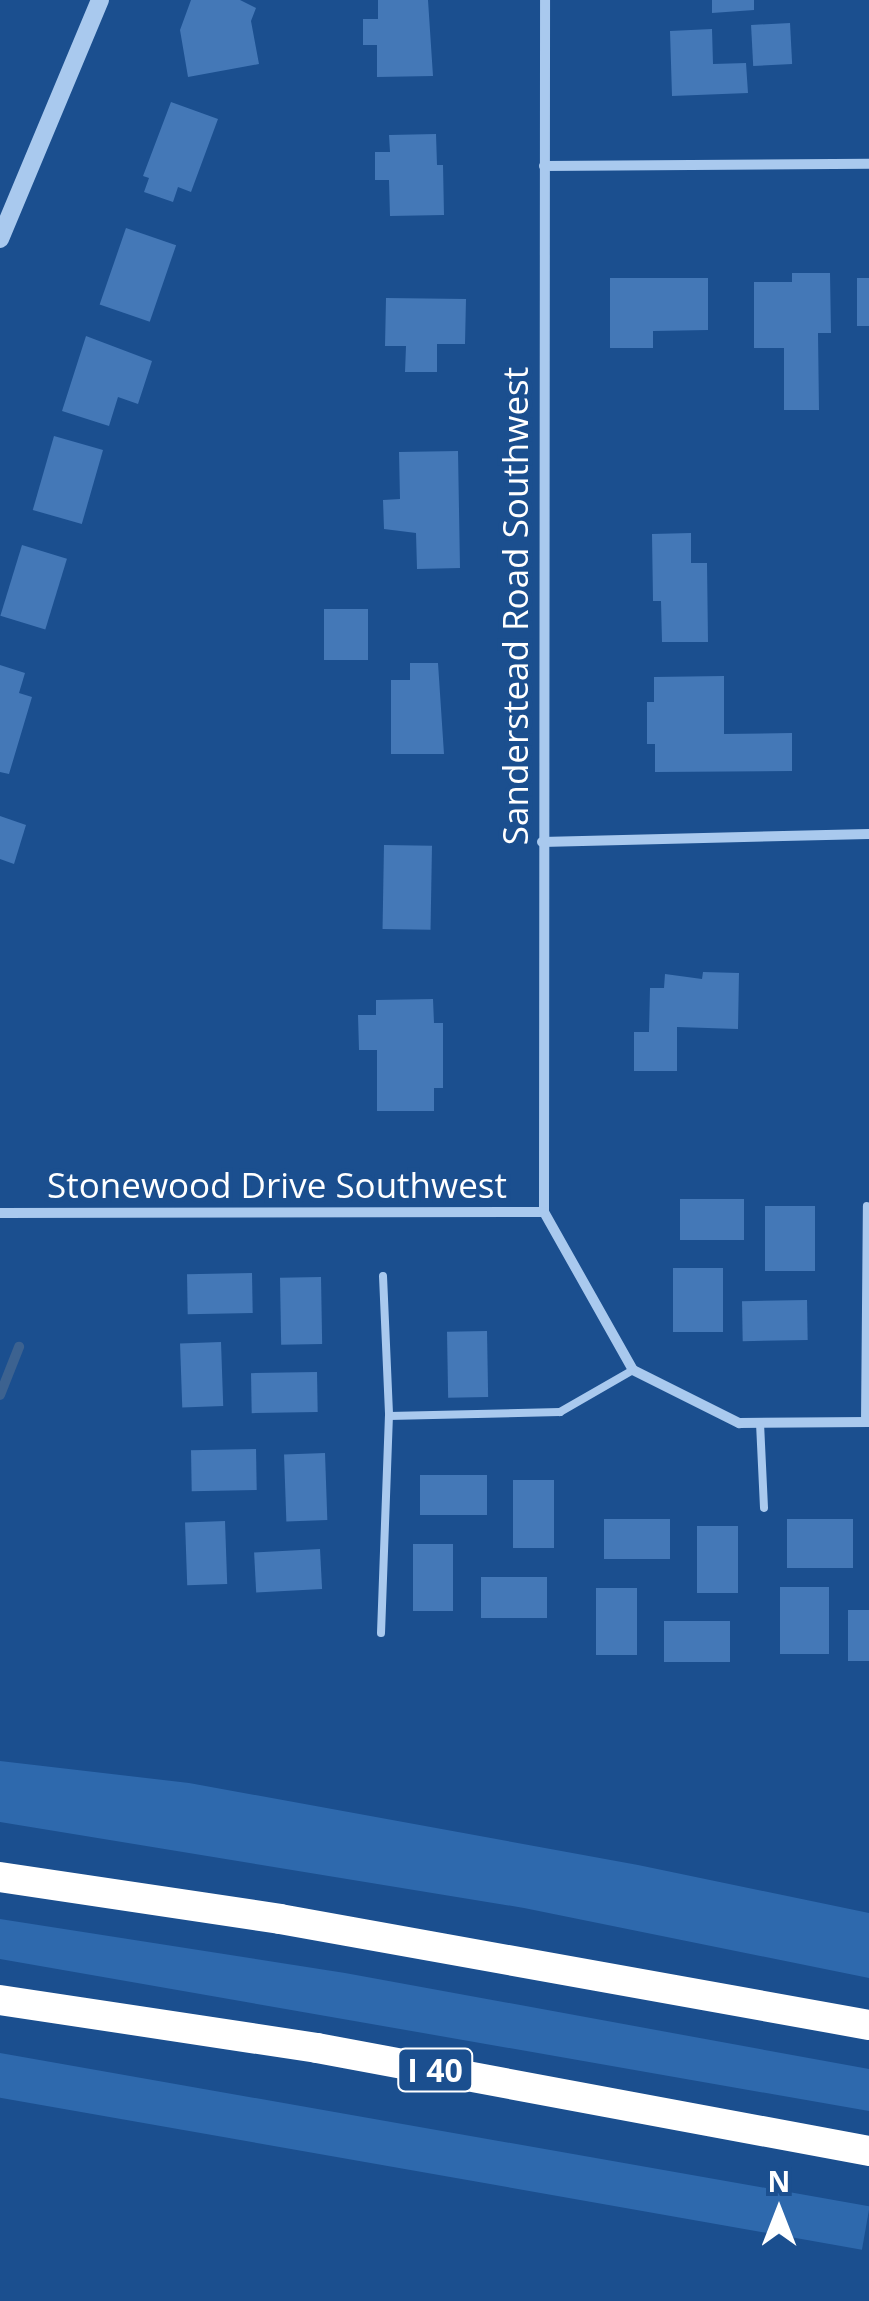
<!DOCTYPE html>
<html>
<head>
<meta charset="utf-8">
<style>
  body { margin:0 }
  #map { position:relative; width:869px; height:2301px; overflow:hidden; background:#1b4f8f; font-family:"Open Sans",sans-serif }
  div>[style] { position:absolute }
  .green>* { inset:0; background:#2e69ad; transform-origin:0 0 }
  .stream>* { height:10px; margin:-5px; padding:0 5px; transform-origin:5px; border-radius:5px; background:#3c6290 }
  .building>* { inset:0; background:#4478b7; transform-origin:0 0 }
  .service>* { height:8px; margin:-4px; padding:0 4px; transform-origin:4px; border-radius:4px; background:#a9c9ee }
  .minor>* { height:10px; margin:-5px; padding:0 5px; transform-origin:5px; border-radius:5px; background:#a9c9ee }
  .tertiary>* { height:18px; margin:-9px; padding:0 9px; transform-origin:9px; border-radius:9px; background:#a9c9ee }
  .motorway>* { height:30px; margin:-15px; padding:0 15px; transform-origin:15px; border-radius:15px; background:#fff }
  span { translate:-50% -50%; white-space:nowrap; text-align:center; line-height:1.15; -webkit-text-stroke:9px #1b4f8f; paint-order:stroke }
  .shield-label span { padding:2px 8px; background:#1b4f8f; border:2px solid; border-radius:8px; -webkit-text-stroke-width:0 }
  .shield-label { font-size:32px; color:#fff; font-weight:700 }
  .street-label { font-size:35px; color:#fff }
  .north { position:absolute; left:729px; top:2161px; width:100px; height:100px; -webkit-text-stroke:8px #1b4f8f; paint-order:stroke; rotate:0deg; font-size:28px; font-weight:700; line-height:40px; text-align:center; color:#fff }
  .north::after { content:''; display:block; margin:auto; width:35px; height:45px; background:#fff; clip-path:polygon(50% 0,100% 100%,50% 72%,0 100%) }
</style>
</head>
<body>
<div id="map">
  <div class="green">
    <div style="clip-path:polygon(0 1761px,189px 1783px,638px 1865px,869px 1913px,869px 1978px,524px 1908px,0 1822px)"></div>
    <div style="clip-path:polygon(0 1919px,345px 1973px,869px 2069px,869px 2111px,0 1959px)"></div>
    <div style="left:0;top:2053px;width:883px;height:44px;rotate:10deg"></div>
  </div>
  <div class="stream">
    <div style="left:0;top:1395px;width:52px;rotate:-68.4deg"></div>
  </div>
  <div class="building">
    <div style="clip-path:polygon(191px 0,240px 0,256px 8px,251px 21px,259px 64px,188px 77px,180px 30px)"></div>
    <div style="clip-path:polygon(378px 0,428px 0,433px 76px,377px 77px,377px 45px,363px 45px,363px 19px,378px 19px)"></div>
    <div style="clip-path:polygon(712px 0,754px 0,754px 10px,712px 13px)"></div>
    <div style="left:790px;top:23px;width:41px;height:39px;rotate:87deg"></div>
    <div style="clip-path:polygon(712px 29px,713px 64px,746px 63px,748px 93px,672px 96px,670px 31px)"></div>
    <div style="clip-path:polygon(171px 102px,218px 119px,191px 192px,178px 187px,173px 202px,144px 192px,149px 178px,143px 176px)"></div>
    <div style="clip-path:polygon(436px 134px,437px 165px,443px 165px,444px 215px,390px 216px,389px 180px,375px 180px,375px 152px,390px 152px,389px 135px)"></div>
    <div style="left:126px;top:228px;width:53px;height:81px;rotate:19deg"></div>
    <div style="clip-path:polygon(792px 273px,830px 273px,831px 333px,818px 333px,819px 410px,784px 410px,784px 348px,754px 348px,754px 282px,792px 282px)"></div>
    <div style="clip-path:polygon(610px 278px,708px 278px,708px 330px,653px 331px,653px 348px,610px 348px)"></div>
    <div style="left:857px;top:278px;width:12px;height:48px"></div>
    <div style="clip-path:polygon(386px 298px,466px 299px,465px 344px,437px 344px,437px 372px,405px 372px,406px 346px,385px 346px)"></div>
    <div style="clip-path:polygon(86px 336px,152px 361px,138px 404px,118px 397px,109px 426px,62px 411px)"></div>
    <div style="left:54px;top:436px;width:51px;height:77px;rotate:16deg"></div>
    <div style="clip-path:polygon(458px 451px,460px 568px,417px 569px,416px 533px,384px 529px,383px 500px,400px 499px,399px 452px)"></div>
    <div style="clip-path:polygon(691px 533px,691px 563px,707px 563px,708px 642px,662px 642px,661px 601px,653px 601px,652px 534px)"></div>
    <div style="left:22px;top:545px;width:47px;height:74px;rotate:17deg"></div>
    <div style="left:324px;top:609px;width:44px;height:51px"></div>
    <div style="clip-path:polygon(410px 663px,438px 663px,444px 754px,391px 754px,391px 680px,410px 680px)"></div>
    <div style="clip-path:polygon(0 665px,25px 673px,19px 693px,32px 697px,9px 774px,0 772px)"></div>
    <div style="clip-path:polygon(724px 676px,724px 734px,792px 733px,792px 771px,655px 772px,655px 744px,647px 744px,647px 702px,654px 702px,654px 677px)"></div>
    <div style="clip-path:polygon(0 816px,26px 825px,14px 864px,0 859px)"></div>
    <div style="left:384px;top:845px;width:48px;height:84px;rotate:1deg"></div>
    <div style="clip-path:polygon(703px 972px,739px 973px,738px 1029px,677px 1027px,677px 1071px,634px 1071px,634px 1032px,649px 1032px,650px 988px,664px 988px,665px 974px,702px 979px)"></div>
    <div style="clip-path:polygon(433px 999px,434px 1023px,443px 1023px,443px 1088px,434px 1088px,434px 1111px,377px 1111px,377px 1050px,359px 1050px,358px 1015px,376px 1015px,376px 1000px)"></div>
    <div style="left:680px;top:1199px;width:64px;height:41px"></div>
    <div style="left:815px;top:1206px;width:65px;height:50px;rotate:90deg"></div>
    <div style="left:673px;top:1268px;width:50px;height:64px"></div>
    <div style="left:252px;top:1273px;width:40px;height:65px;rotate:89deg"></div>
    <div style="left:321px;top:1277px;width:67px;height:41px;rotate:89deg"></div>
    <div style="left:807px;top:1300px;width:40px;height:65px;rotate:89deg"></div>
    <div style="left:487px;top:1331px;width:66px;height:40px;rotate:89deg"></div>
    <div style="left:221px;top:1342px;width:64px;height:41px;rotate:88deg"></div>
    <div style="left:317px;top:1372px;width:40px;height:66px;rotate:89deg"></div>
    <div style="left:256px;top:1449px;width:41px;height:65px;rotate:89deg"></div>
    <div style="left:325px;top:1453px;width:67px;height:41px;rotate:88deg"></div>
    <div style="left:420px;top:1475px;width:67px;height:40px"></div>
    <div style="left:513px;top:1480px;width:41px;height:68px"></div>
    <div style="left:604px;top:1519px;width:66px;height:40px"></div>
    <div style="left:787px;top:1519px;width:66px;height:49px"></div>
    <div style="left:225px;top:1521px;width:63px;height:40px;rotate:88deg"></div>
    <div style="left:697px;top:1526px;width:41px;height:67px"></div>
    <div style="left:413px;top:1544px;width:40px;height:67px"></div>
    <div style="left:320px;top:1549px;width:40px;height:66px;rotate:87deg"></div>
    <div style="left:481px;top:1577px;width:66px;height:41px"></div>
    <div style="left:780px;top:1587px;width:49px;height:67px"></div>
    <div style="left:596px;top:1588px;width:41px;height:67px"></div>
    <div style="left:869px;top:1610px;width:51px;height:21px;rotate:90deg"></div>
    <div style="left:664px;top:1621px;width:66px;height:41px"></div>
  </div>
  <div class="service">
    <div style="left:383px;top:1276px;width:140px;rotate:87.5deg"></div>
    <div style="left:865px;top:1422px;width:216px;rotate:-89.5deg"></div>
    <div style="left:760px;top:1423px;width:85px;rotate:87.3deg"></div>
    <div style="left:381px;top:1633px;width:217px;rotate:-87.9deg"></div>
    <div style="left:389px;top:1416px;width:171px;rotate:-1.3deg"></div>
    <div style="left:560px;top:1412px;width:84px;rotate:-29.9deg"></div>
  </div>
  <div class="minor">
    <div style="left:544px;top:166px;width:325px;rotate:-0.4deg"></div>
    <div style="left:542px;top:842px;width:327px;rotate:-1.4deg"></div>
    <div style="left:544px;top:1212px;width:1212px;rotate:-89.95deg"></div>
    <div style="left:0;top:1213px;width:544px;rotate:-0.11deg"></div>
    <div style="left:544px;top:1212px;width:181px;rotate:60.6deg"></div>
    <div style="left:633px;top:1370px;width:119px;rotate:26.6deg"></div>
    <div style="left:739px;top:1423px;width:130px;rotate:-0.4deg"></div>
  </div>
  <div class="tertiary">
    <div style="left:0;top:239px;width:259px;rotate:-67.3deg"></div>
  </div>
  <div class="motorway">
    <div style="left:0;top:1877px;width:283px;rotate:8.5deg"></div>
    <div style="left:280px;top:1919px;width:598px;rotate:10.2deg"></div>
    <div style="left:0;top:2000px;width:321px;rotate:8.6deg"></div>
    <div style="left:317px;top:2048px;width:562px;rotate:10.57deg"></div>
  </div>
  <div class="shield-label">
    <span style="left:435px;top:2070px">I 40</span>
  </div>
  <div class="street-label">
    <span style="left:515px;top:606px;rotate:-90deg">Sanderstead Road Southwest</span>
    <span style="left:277px;top:1185px">Stonewood Drive Southwest</span>
  </div>
  <div class="north">N</div>
</div>
</body>
</html>
